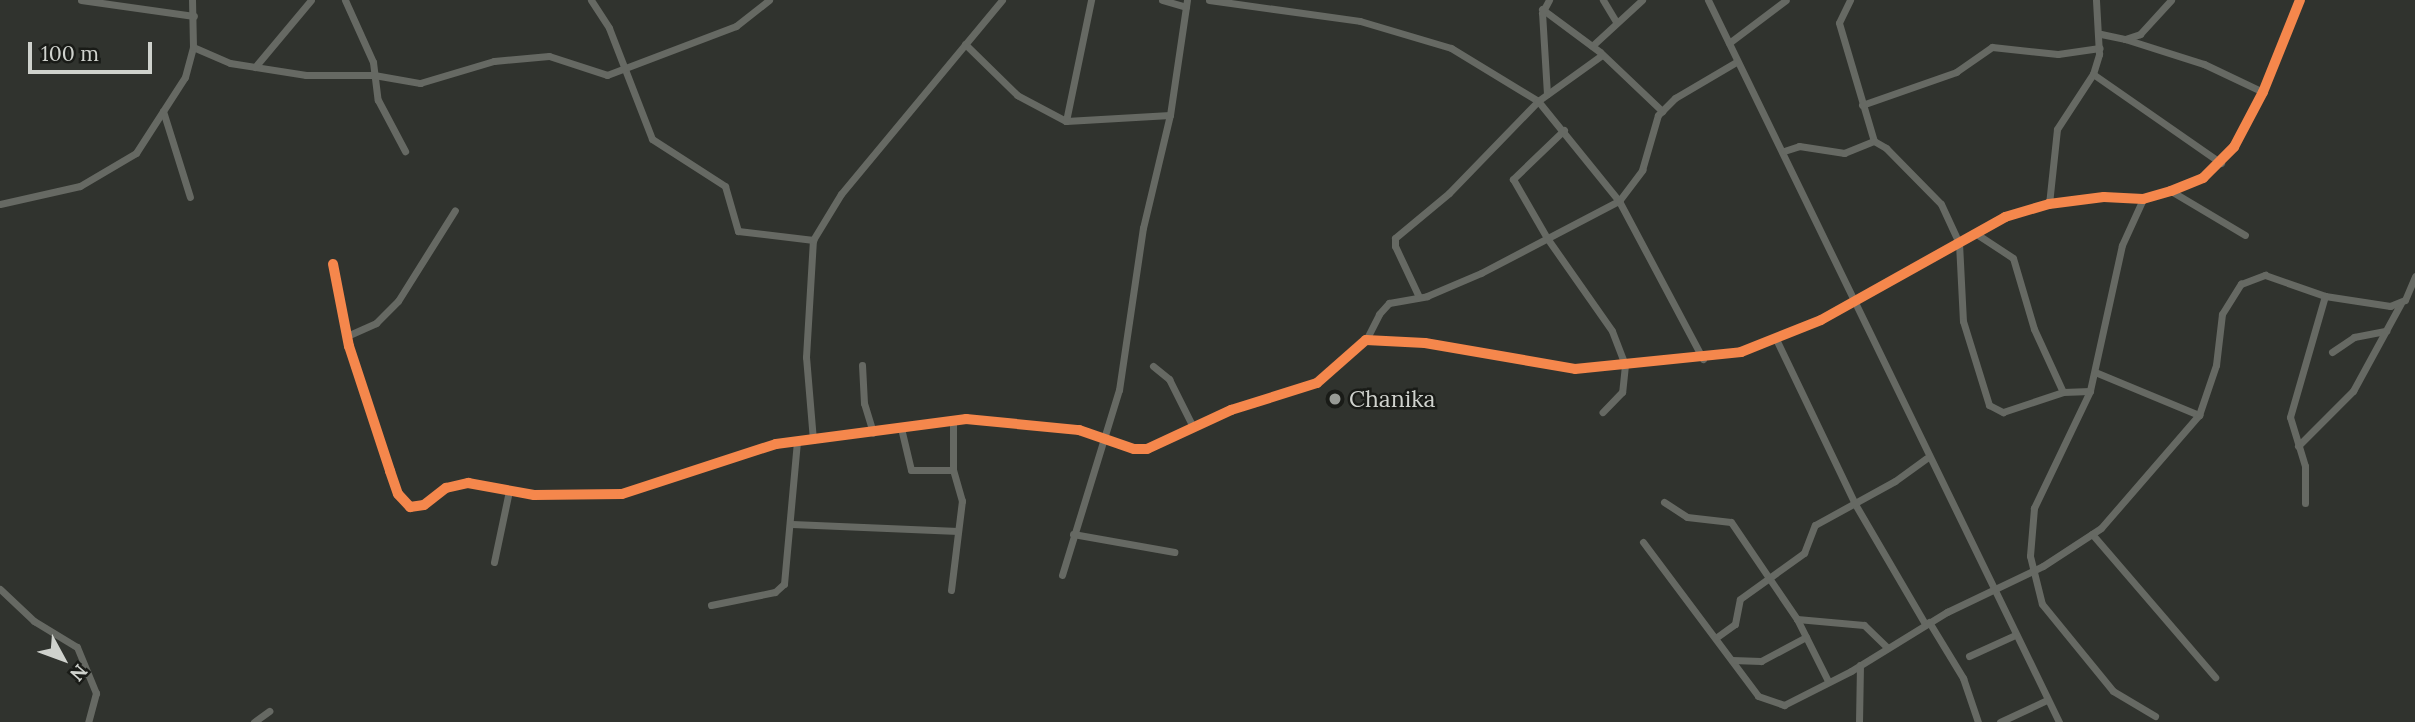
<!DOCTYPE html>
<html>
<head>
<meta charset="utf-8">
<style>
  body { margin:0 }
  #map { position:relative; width:2415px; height:722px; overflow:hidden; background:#30332e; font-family:Lora,serif }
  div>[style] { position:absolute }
  .minor>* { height:7px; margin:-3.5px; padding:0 3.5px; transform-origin:3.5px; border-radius:3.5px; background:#666963 }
  .cycleway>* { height:10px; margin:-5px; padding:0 5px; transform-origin:5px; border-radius:5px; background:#f5874c }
  .dots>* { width:19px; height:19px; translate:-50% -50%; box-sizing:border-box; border:4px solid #191b17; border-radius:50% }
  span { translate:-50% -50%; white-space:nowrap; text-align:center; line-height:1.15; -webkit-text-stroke:5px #191b17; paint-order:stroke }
  .poi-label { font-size:23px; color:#cfd2cd }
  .left { translate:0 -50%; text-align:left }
  .north { position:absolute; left:28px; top:624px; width:70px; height:70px; -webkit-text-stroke:5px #191b17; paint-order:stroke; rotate:131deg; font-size:19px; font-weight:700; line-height:28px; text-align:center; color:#cfd2cd }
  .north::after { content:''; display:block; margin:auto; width:24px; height:32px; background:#cfd2cd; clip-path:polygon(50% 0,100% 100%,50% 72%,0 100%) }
  .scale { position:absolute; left:28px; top:42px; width:124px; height:32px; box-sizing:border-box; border:4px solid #cfd2cd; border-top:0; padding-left:9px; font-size:21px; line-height:24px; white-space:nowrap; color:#cfd2cd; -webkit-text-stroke:5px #191b17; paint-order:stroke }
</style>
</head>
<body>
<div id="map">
  <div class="minor">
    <div style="left:81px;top:0;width:114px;rotate:8.1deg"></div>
    <div style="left:345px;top:0;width:68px;rotate:65.7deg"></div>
    <div style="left:373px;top:62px;width:38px;rotate:83deg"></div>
    <div style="left:378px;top:100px;width:58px;rotate:62.1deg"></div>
    <div style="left:591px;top:0;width:33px;rotate:57deg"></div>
    <div style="left:609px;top:28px;width:119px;rotate:68.8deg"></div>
    <div style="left:652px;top:139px;width:87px;rotate:32.8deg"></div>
    <div style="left:725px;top:186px;width:47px;rotate:73.9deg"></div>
    <div style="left:738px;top:231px;width:76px;rotate:6.8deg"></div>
    <div style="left:1162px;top:0;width:25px;rotate:16deg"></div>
    <div style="left:1209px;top:0;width:152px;rotate:7.9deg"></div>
    <div style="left:1360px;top:21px;width:95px;rotate:16.5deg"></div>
    <div style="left:1451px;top:48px;width:102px;rotate:31.3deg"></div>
    <div style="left:1538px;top:101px;width:129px;rotate:51deg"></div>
    <div style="left:1619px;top:201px;width:179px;rotate:62deg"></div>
    <div style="left:1603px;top:0;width:26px;rotate:59deg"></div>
    <div style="left:1708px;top:0;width:803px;rotate:64.07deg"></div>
    <div style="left:1850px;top:0;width:25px;rotate:116deg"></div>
    <div style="left:1839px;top:23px;width:123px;rotate:73.5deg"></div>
    <div style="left:1542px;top:9px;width:72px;rotate:36.6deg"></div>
    <div style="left:1600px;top:52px;width:86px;rotate:43.6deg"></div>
    <div style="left:2101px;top:34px;width:25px;rotate:12deg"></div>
    <div style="left:2125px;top:39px;width:16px;rotate:-18deg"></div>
    <div style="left:2140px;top:34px;width:46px;rotate:-47.6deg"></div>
    <div style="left:2125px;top:39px;width:83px;rotate:17.6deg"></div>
    <div style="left:2204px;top:64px;width:65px;rotate:25.4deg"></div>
    <div style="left:1729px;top:43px;width:71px;rotate:-37deg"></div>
    <div style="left:965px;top:44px;width:73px;rotate:44.4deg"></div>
    <div style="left:1017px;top:95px;width:55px;rotate:28deg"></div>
    <div style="left:1066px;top:121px;width:104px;rotate:-3.3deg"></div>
    <div style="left:1592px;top:46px;width:68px;rotate:-42.6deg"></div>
    <div style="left:193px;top:47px;width:40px;rotate:23.4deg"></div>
    <div style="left:230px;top:63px;width:77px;rotate:9deg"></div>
    <div style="left:306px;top:75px;width:68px"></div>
    <div style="left:374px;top:75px;width:47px;rotate:9.9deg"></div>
    <div style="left:420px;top:83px;width:77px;rotate:-16.6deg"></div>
    <div style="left:494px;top:61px;width:55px;rotate:-5.2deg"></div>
    <div style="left:549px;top:56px;width:61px;rotate:18.1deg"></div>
    <div style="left:607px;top:75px;width:138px;rotate:-20.8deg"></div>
    <div style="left:736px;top:26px;width:42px;rotate:-38.2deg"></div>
    <div style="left:255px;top:67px;width:87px;rotate:-50.1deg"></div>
    <div style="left:2093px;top:74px;width:156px;rotate:34.8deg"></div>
    <div style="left:1547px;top:94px;width:81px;rotate:-93.5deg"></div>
    <div style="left:1542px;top:13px;width:15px;rotate:-62deg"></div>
    <div style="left:1862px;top:105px;width:100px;rotate:-19.3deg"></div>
    <div style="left:1956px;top:72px;width:44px;rotate:-34.8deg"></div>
    <div style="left:1992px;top:47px;width:66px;rotate:6.1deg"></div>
    <div style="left:2058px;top:54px;width:42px;rotate:-8.1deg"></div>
    <div style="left:163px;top:111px;width:90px;rotate:72.6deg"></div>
    <div style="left:1066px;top:121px;width:124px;rotate:-78.3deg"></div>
    <div style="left:1564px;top:130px;width:71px;rotate:136.1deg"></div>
    <div style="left:1513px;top:179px;width:68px;rotate:60deg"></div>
    <div style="left:1547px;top:238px;width:113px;rotate:55deg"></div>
    <div style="left:1612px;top:331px;width:36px;rotate:69deg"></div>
    <div style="left:1625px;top:365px;width:27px;rotate:96deg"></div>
    <div style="left:1622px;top:392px;width:28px;rotate:134deg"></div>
    <div style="left:1784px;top:151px;width:16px;rotate:-18deg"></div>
    <div style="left:1799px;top:146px;width:46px;rotate:8.8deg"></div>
    <div style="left:1844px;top:153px;width:32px;rotate:-22deg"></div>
    <div style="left:1874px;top:141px;width:14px;rotate:30deg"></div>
    <div style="left:1886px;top:148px;width:78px;rotate:45.5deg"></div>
    <div style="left:1941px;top:204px;width:43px;rotate:65.2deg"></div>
    <div style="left:1959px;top:243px;width:78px;rotate:87.1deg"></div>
    <div style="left:1963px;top:321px;width:88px;rotate:72.8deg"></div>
    <div style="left:1989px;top:405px;width:16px;rotate:27deg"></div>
    <div style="left:2003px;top:412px;width:63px;rotate:-18.4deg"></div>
    <div style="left:2171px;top:191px;width:86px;rotate:30.7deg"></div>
    <div style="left:2143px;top:199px;width:51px;rotate:114.5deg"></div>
    <div style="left:2122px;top:245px;width:149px;rotate:102.4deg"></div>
    <div style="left:2090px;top:391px;width:130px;rotate:115.6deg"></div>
    <div style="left:2034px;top:508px;width:48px;rotate:94.8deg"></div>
    <div style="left:2030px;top:556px;width:49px;rotate:76deg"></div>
    <div style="left:2042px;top:604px;width:112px;rotate:50.8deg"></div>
    <div style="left:2113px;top:691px;width:49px;rotate:30.8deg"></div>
    <div style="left:0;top:204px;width:82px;rotate:-12.7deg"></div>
    <div style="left:80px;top:186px;width:65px;rotate:-30.5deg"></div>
    <div style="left:136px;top:153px;width:90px;rotate:-57.2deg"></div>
    <div style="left:185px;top:77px;width:31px;rotate:-75deg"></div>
    <div style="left:193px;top:47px;width:47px;rotate:-91.2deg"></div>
    <div style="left:2049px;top:204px;width:75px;rotate:-83.9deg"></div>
    <div style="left:2057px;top:129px;width:66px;rotate:-56.8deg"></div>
    <div style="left:2093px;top:74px;width:21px;rotate:-73deg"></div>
    <div style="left:2099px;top:54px;width:54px;rotate:-93.2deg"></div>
    <div style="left:1975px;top:233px;width:45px;rotate:33.3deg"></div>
    <div style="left:2013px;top:258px;width:74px;rotate:73.5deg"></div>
    <div style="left:2034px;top:329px;width:69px;rotate:65.3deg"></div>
    <div style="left:2063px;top:392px;width:27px;rotate:-2deg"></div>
    <div style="left:333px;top:264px;width:84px;rotate:79deg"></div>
    <div style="left:349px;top:346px;width:132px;rotate:71.8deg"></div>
    <div style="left:390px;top:471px;width:24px;rotate:71deg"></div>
    <div style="left:398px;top:494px;width:18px;rotate:47deg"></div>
    <div style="left:410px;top:507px;width:14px;rotate:-8deg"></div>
    <div style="left:424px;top:505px;width:28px;rotate:-38deg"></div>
    <div style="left:446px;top:488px;width:23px;rotate:-13deg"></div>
    <div style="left:468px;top:483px;width:67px;rotate:10.3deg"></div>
    <div style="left:534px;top:495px;width:88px;rotate:-0.7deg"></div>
    <div style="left:622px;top:494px;width:162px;rotate:-18deg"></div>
    <div style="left:776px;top:444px;width:192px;rotate:-7.5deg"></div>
    <div style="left:966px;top:419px;width:114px;rotate:5.6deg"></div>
    <div style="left:1079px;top:430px;width:58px;rotate:19.1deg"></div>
    <div style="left:1134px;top:449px;width:13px"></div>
    <div style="left:1147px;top:449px;width:93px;rotate:-24.9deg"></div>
    <div style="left:1231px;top:410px;width:90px;rotate:-17.4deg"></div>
    <div style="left:1317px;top:383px;width:65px;rotate:-41.3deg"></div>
    <div style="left:1366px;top:340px;width:59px;rotate:2.9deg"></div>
    <div style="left:1425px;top:343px;width:152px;rotate:9.8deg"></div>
    <div style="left:1575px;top:369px;width:167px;rotate:-5.8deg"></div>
    <div style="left:1741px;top:352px;width:86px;rotate:-21.8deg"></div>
    <div style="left:1821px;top:320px;width:211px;rotate:-29.2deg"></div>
    <div style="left:2005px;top:217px;width:46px;rotate:-16.5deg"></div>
    <div style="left:2049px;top:204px;width:55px;rotate:-7.3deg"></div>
    <div style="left:2104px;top:197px;width:39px;rotate:3deg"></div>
    <div style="left:2143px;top:199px;width:29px;rotate:-16deg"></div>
    <div style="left:2171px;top:191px;width:35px;rotate:-22deg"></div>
    <div style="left:2203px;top:178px;width:44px;rotate:-45deg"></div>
    <div style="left:2234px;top:147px;width:62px;rotate:-62.2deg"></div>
    <div style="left:2263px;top:92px;width:99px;rotate:-68.1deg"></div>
    <div style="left:1419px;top:297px;width:56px;rotate:-115.2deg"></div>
    <div style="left:1395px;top:246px;width:8px;rotate:-90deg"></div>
    <div style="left:1395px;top:238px;width:70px;rotate:-39.8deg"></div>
    <div style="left:1449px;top:193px;width:128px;rotate:-45.9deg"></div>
    <div style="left:1538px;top:101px;width:79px;rotate:-35.7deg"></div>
    <div style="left:347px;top:336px;width:32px;rotate:-24deg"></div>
    <div style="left:376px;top:323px;width:31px;rotate:-45deg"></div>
    <div style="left:398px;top:301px;width:107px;rotate:-57.9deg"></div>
    <div style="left:1776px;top:339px;width:183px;rotate:64.4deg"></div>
    <div style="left:1855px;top:504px;width:139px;rotate:59.7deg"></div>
    <div style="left:1366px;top:340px;width:29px;rotate:-63deg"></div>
    <div style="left:1379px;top:314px;width:15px;rotate:-48deg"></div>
    <div style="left:1389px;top:303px;width:39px;rotate:-10deg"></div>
    <div style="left:1427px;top:296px;width:59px;rotate:-23.1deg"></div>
    <div style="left:1481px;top:273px;width:156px;rotate:-27.6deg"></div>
    <div style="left:1619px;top:201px;width:39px;rotate:-53deg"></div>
    <div style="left:1642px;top:170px;width:57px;rotate:-73.8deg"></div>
    <div style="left:1658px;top:115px;width:24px;rotate:-45deg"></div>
    <div style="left:1675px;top:98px;width:71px;rotate:-30.5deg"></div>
    <div style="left:2332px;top:352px;width:27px;rotate:-34deg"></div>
    <div style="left:2354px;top:337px;width:33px;rotate:-11deg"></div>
    <div style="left:862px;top:365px;width:38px;rotate:87deg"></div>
    <div style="left:864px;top:403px;width:31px;rotate:73deg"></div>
    <div style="left:1153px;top:366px;width:21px;rotate:39deg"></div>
    <div style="left:1169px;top:379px;width:54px;rotate:63.4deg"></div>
    <div style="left:2095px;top:372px;width:113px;rotate:22.5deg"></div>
    <div style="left:901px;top:428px;width:43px;rotate:76.6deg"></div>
    <div style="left:911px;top:470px;width:42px"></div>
    <div style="left:813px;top:440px;width:83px;rotate:-94.8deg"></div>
    <div style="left:806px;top:357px;width:117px;rotate:-86.6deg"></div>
    <div style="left:813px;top:240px;width:54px;rotate:-58.7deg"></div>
    <div style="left:841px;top:194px;width:252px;rotate:-50.3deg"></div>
    <div style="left:2298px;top:446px;width:78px;rotate:-45deg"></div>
    <div style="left:2353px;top:391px;width:100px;rotate:-61.4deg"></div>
    <div style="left:1664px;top:502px;width:27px;rotate:33deg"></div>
    <div style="left:1687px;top:517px;width:44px;rotate:6.5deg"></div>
    <div style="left:1731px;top:522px;width:117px;rotate:55.8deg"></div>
    <div style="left:1797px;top:619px;width:67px;rotate:5.1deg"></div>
    <div style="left:1864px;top:625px;width:33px;rotate:44deg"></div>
    <div style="left:2305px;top:503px;width:37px;rotate:-90deg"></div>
    <div style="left:2305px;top:466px;width:51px;rotate:-107deg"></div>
    <div style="left:2290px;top:417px;width:126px;rotate:-73.9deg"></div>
    <div style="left:792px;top:524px;width:166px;rotate:2.4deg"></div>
    <div style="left:1073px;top:534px;width:103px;rotate:10.1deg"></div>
    <div style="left:2092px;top:534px;width:189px;rotate:49.3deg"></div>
    <div style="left:1643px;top:542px;width:192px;rotate:53.2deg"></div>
    <div style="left:1758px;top:696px;width:28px;rotate:19deg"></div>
    <div style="left:1784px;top:705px;width:75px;rotate:-26.9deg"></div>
    <div style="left:1851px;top:671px;width:113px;rotate:-31.6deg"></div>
    <div style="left:1947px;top:612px;width:106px;rotate:-25.6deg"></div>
    <div style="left:2043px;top:566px;width:69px;rotate:-33.2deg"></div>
    <div style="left:2101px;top:528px;width:150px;rotate:-49.1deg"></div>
    <div style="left:2199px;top:415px;width:53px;rotate:-71.2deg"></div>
    <div style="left:2216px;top:365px;width:51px;rotate:-83.3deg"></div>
    <div style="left:2222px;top:314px;width:36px;rotate:-58deg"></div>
    <div style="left:2241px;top:284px;width:26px;rotate:-21deg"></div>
    <div style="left:2265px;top:275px;width:64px;rotate:19.3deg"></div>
    <div style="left:2325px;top:296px;width:66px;rotate:8.7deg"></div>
    <div style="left:2390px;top:306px;width:16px;rotate:-22deg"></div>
    <div style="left:2405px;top:300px;width:26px;rotate:-67deg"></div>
    <div style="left:494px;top:562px;width:73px;rotate:-78.1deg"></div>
    <div style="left:1062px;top:575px;width:194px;rotate:-72.9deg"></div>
    <div style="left:1119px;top:390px;width:164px;rotate:-81.6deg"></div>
    <div style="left:1143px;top:228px;width:116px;rotate:-76.6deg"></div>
    <div style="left:1170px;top:115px;width:116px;rotate:-81.6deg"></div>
    <div style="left:0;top:589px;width:47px;rotate:43.3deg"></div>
    <div style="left:34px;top:621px;width:50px;rotate:31.2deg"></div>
    <div style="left:77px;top:647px;width:50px;rotate:67.6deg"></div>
    <div style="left:96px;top:693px;width:30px;rotate:105deg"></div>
    <div style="left:951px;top:590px;width:90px;rotate:-83deg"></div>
    <div style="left:962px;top:501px;width:32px;rotate:-106deg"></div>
    <div style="left:953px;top:470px;width:50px;rotate:-90deg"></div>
    <div style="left:711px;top:605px;width:65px;rotate:-11.5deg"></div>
    <div style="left:775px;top:592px;width:12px;rotate:-42deg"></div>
    <div style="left:784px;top:584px;width:143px;rotate:-84.8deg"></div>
    <div style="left:1797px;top:619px;width:69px;rotate:63.4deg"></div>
    <div style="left:1929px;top:622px;width:66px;rotate:58.7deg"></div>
    <div style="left:1963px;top:678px;width:46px;rotate:71.2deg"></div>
    <div style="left:1717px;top:637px;width:22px;rotate:-36deg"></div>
    <div style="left:1735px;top:624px;width:25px;rotate:-79deg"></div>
    <div style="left:1740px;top:599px;width:79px;rotate:-35.7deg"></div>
    <div style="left:1804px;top:553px;width:30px;rotate:-69deg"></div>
    <div style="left:1815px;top:525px;width:91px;rotate:-28.8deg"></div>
    <div style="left:1895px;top:481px;width:39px;rotate:-36deg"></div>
    <div style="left:1969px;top:656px;width:51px;rotate:-24.5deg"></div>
    <div style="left:1732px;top:660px;width:29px;rotate:2deg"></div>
    <div style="left:1761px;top:661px;width:51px;rotate:-28.1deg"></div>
    <div style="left:254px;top:722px;width:19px;rotate:-36deg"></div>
    <div style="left:1859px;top:722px;width:57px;rotate:-89deg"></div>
    <div style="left:2000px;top:722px;width:52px;rotate:-25.1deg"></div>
  </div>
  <div class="cycleway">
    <div style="left:333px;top:264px;width:84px;rotate:79deg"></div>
    <div style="left:349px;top:346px;width:132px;rotate:71.8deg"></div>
    <div style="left:390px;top:471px;width:24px;rotate:71deg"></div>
    <div style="left:398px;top:494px;width:18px;rotate:47deg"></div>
    <div style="left:410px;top:507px;width:14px;rotate:-8deg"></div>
    <div style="left:424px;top:505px;width:28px;rotate:-38deg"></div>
    <div style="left:446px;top:488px;width:23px;rotate:-13deg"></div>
    <div style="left:468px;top:483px;width:67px;rotate:10.3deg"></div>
    <div style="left:534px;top:495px;width:88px;rotate:-0.7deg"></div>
    <div style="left:622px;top:494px;width:162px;rotate:-18deg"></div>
    <div style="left:776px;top:444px;width:192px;rotate:-7.5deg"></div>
    <div style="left:966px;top:419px;width:114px;rotate:5.6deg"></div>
    <div style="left:1079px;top:430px;width:58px;rotate:19.1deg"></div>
    <div style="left:1134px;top:449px;width:13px"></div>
    <div style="left:1147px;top:449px;width:93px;rotate:-24.9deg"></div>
    <div style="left:1231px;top:410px;width:90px;rotate:-17.4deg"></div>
    <div style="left:1317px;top:383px;width:65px;rotate:-41.3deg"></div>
    <div style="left:1366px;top:340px;width:59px;rotate:2.9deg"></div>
    <div style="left:1425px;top:343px;width:152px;rotate:9.8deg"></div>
    <div style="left:1575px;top:369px;width:167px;rotate:-5.8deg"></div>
    <div style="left:1741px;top:352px;width:86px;rotate:-21.8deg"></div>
    <div style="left:1821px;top:320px;width:211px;rotate:-29.2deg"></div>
    <div style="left:2005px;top:217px;width:46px;rotate:-16.5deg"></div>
    <div style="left:2049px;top:204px;width:55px;rotate:-7.3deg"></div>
    <div style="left:2104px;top:197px;width:39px;rotate:3deg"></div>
    <div style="left:2143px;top:199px;width:29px;rotate:-16deg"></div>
    <div style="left:2171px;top:191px;width:35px;rotate:-22deg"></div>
    <div style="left:2203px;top:178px;width:44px;rotate:-45deg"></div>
    <div style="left:2234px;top:147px;width:62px;rotate:-62.2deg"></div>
    <div style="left:2263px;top:92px;width:99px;rotate:-68.1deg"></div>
  </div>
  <div class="dots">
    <div style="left:1335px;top:399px;background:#979a95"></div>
  </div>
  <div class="poi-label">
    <span class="left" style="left:1349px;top:399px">Chanika</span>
  </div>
  <div class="north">N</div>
  <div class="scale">100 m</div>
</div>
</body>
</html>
